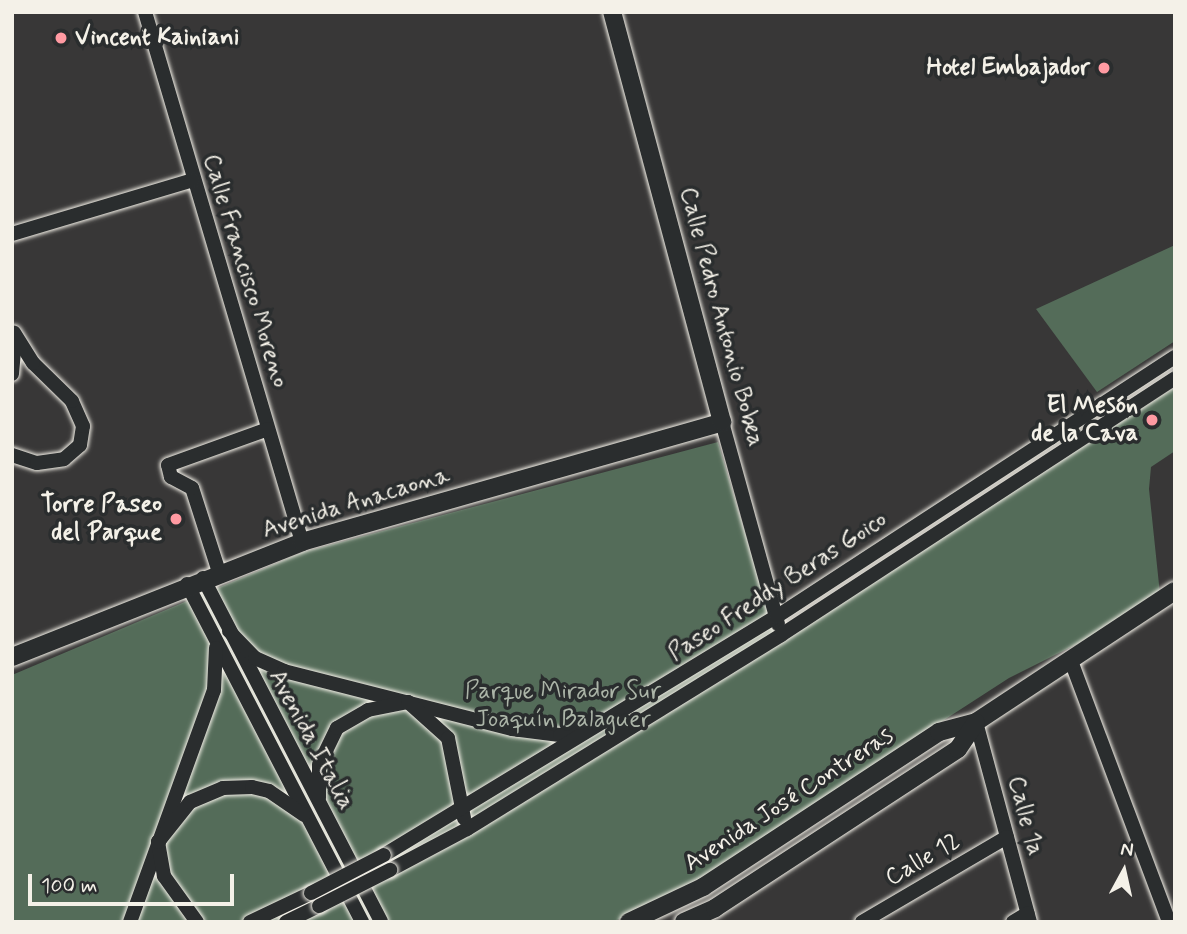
<!DOCTYPE html>
<html>
<head>
<meta charset="utf-8">
<style>
  body { margin:0 }
  #map { position:relative; width:1187px; height:934px; overflow:hidden; background:#383737; font-family:Mynerve,sans-serif }
  div>[style] { position:absolute }
  .green>* { inset:0; background:#546c59 }
  .roads { filter:drop-shadow(0 0 2px #f4f1e8) drop-shadow(0 0 2px #f4f1e8) }
  .minor>* { height:14px; margin:-7px; padding:0 7px; transform-origin:7px; border-radius:7px; background:#2a2d2e }
  .major>* { height:18px; margin:-9px; padding:0 9px; transform-origin:9px; border-radius:9px; background:#2a2d2e }
  .bridges { filter:drop-shadow(0 0 2px #f4f1e8) drop-shadow(0 0 2px #f4f1e8) }
  .minor-bridge>* { height:14px; margin:-7px; padding:0 7px; transform-origin:7px; border-radius:7px; background:#2a2d2e }
  .dots>* { width:19px; height:19px; translate:-50% -50%; box-sizing:border-box; border:4px solid #2a2d2e; border-radius:50% }
  span { translate:-50% -50%; white-space:nowrap; text-align:center; line-height:1.15; -webkit-text-stroke:7px #2a2d2e; paint-order:stroke }
  .poi-label { font-size:24px; color:#f4f1e8; font-weight:700 }
  .left { translate:0 -50%; text-align:left }
  .right { translate:-100% -50%; text-align:right }
  .street-label { font-size:24px; color:#f4f1e8 }
  .park-label { font-size:24px; color:#acb5a8 }
  .frame { position:absolute; inset:0; border:14px solid #f4f1e8; pointer-events:none }
  .north { position:absolute; left:1089px; top:836px; width:70px; height:70px; -webkit-text-stroke:5px #2a2d2e; paint-order:stroke; rotate:8deg; font-size:19px; font-weight:700; line-height:28px; text-align:center; color:#f4f1e8 }
  .north::after { content:''; display:block; margin:auto; width:24px; height:32px; background:#f4f1e8; clip-path:polygon(50% 0,100% 100%,50% 72%,0 100%) }
  .scale { position:absolute; left:28px; top:874px; width:206px; height:32px; box-sizing:border-box; border:4px solid #f4f1e8; border-top:0; padding-left:9px; font-size:21px; line-height:24px; white-space:nowrap; color:#f4f1e8; -webkit-text-stroke:5px #2a2d2e; paint-order:stroke }
</style>
</head>
<body>
<div id="map">
  <div class="green">
    <div style="clip-path:polygon(1175px 245px,1175px 341px,1097px 392px,1036px 309px)"></div>
    <div style="clip-path:polygon(1175px 387px,1175px 451px,1151px 467px,1149px 489px,1160px 594px,1115px 625px,1009px 678px,689px 885px,613px 922px,12px 922px,12px 675px,303px 552px,718px 442px,778px 644px)"></div>
  </div>
  <div class="roads">
    <div class="minor">
      <div style="left:145px;top:12px;width:553px;rotate:73.5deg"></div>
      <div style="left:12px;top:234px;width:189px;rotate:-16.6deg"></div>
      <div style="left:12px;top:374px;width:37px;rotate:-85deg"></div>
      <div style="left:722px;top:422px;width:210px;rotate:74.5deg"></div>
      <div style="left:12px;top:455px;width:26px;rotate:18deg"></div>
      <div style="left:37px;top:463px;width:27px;rotate:-8deg"></div>
      <div style="left:64px;top:459px;width:21px;rotate:-41deg"></div>
      <div style="left:80px;top:445px;width:19px;rotate:-81deg"></div>
      <div style="left:83px;top:426px;width:27px;rotate:-114deg"></div>
      <div style="left:72px;top:401px;width:54px;rotate:-135.7deg"></div>
      <div style="left:33px;top:363px;width:36px;rotate:-122deg"></div>
      <div style="left:219px;top:572px;width:88px;rotate:-107.8deg"></div>
      <div style="left:192px;top:488px;width:24px;rotate:-152deg"></div>
      <div style="left:171px;top:477px;width:12px;rotate:-104deg"></div>
      <div style="left:168px;top:465px;width:106px;rotate:-19.8deg"></div>
      <div style="left:203px;top:578px;width:387px;rotate:62.6deg"></div>
      <div style="left:187px;top:584px;width:381px;rotate:62.6deg"></div>
      <div style="left:229px;top:631px;width:37px;rotate:46deg"></div>
      <div style="left:255px;top:658px;width:32px;rotate:24deg"></div>
      <div style="left:284px;top:671px;width:235px;rotate:14.3deg"></div>
      <div style="left:512px;top:729px;width:48px;rotate:7.1deg"></div>
      <div style="left:560px;top:735px;width:27px;rotate:-15deg"></div>
      <div style="left:1071px;top:661px;width:279px;rotate:69.4deg"></div>
      <div style="left:976px;top:722px;width:207px;rotate:74.9deg"></div>
      <div style="left:319px;top:798px;width:33px;rotate:-90deg"></div>
      <div style="left:319px;top:765px;width:41px;rotate:-64.1deg"></div>
      <div style="left:337px;top:728px;width:36px;rotate:-30deg"></div>
      <div style="left:368px;top:710px;width:41px;rotate:-11.3deg"></div>
      <div style="left:408px;top:702px;width:54px;rotate:42deg"></div>
      <div style="left:448px;top:738px;width:82px;rotate:78.7deg"></div>
      <div style="left:384px;top:855px;width:459px;rotate:-31.3deg"></div>
      <div style="left:776px;top:617px;width:476px;rotate:-33.1deg"></div>
      <div style="left:390px;top:870px;width:87px;rotate:-28deg"></div>
      <div style="left:467px;top:829px;width:369px;rotate:-31.7deg"></div>
      <div style="left:781px;top:635px;width:470px;rotate:-33.1deg"></div>
      <div style="left:130px;top:922px;width:247px;rotate:-70.1deg"></div>
      <div style="left:214px;top:690px;width:42px;rotate:-87.3deg"></div>
      <div style="left:197px;top:922px;width:57px;rotate:-125.7deg"></div>
      <div style="left:164px;top:876px;width:35px;rotate:-100deg"></div>
      <div style="left:158px;top:842px;width:51px;rotate:-51.3deg"></div>
      <div style="left:190px;top:802px;width:36px;rotate:-23deg"></div>
      <div style="left:223px;top:788px;width:29px;rotate:-2deg"></div>
      <div style="left:252px;top:787px;width:17px;rotate:13deg"></div>
      <div style="left:269px;top:791px;width:42px;rotate:34.4deg"></div>
      <div style="left:250px;top:922px;width:68px;rotate:-25.4deg"></div>
      <div style="left:286px;top:922px;width:37px;rotate:-26deg"></div>
      <div style="left:862px;top:922px;width:168px;rotate:-30.4deg"></div>
      <div style="left:1013px;top:922px;width:17px;rotate:-31deg"></div>
    </div>
    <div class="major">
      <div style="left:12px;top:657px;width:312px;rotate:-21.6deg"></div>
      <div style="left:302px;top:542px;width:437px;rotate:-15.9deg"></div>
      <div style="left:722px;top:422px;width:424px;rotate:-105deg"></div>
      <div style="left:629px;top:922px;width:82px;rotate:-25.3deg"></div>
      <div style="left:703px;top:887px;width:282px;rotate:-33.3deg"></div>
      <div style="left:939px;top:732px;width:38px;rotate:-15deg"></div>
      <div style="left:976px;top:722px;width:238px;rotate:-33.4deg"></div>
      <div style="left:684px;top:922px;width:34px;rotate:-24deg"></div>
      <div style="left:715px;top:908px;width:290px;rotate:-33.2deg"></div>
      <div style="left:958px;top:749px;width:32px;rotate:-56deg"></div>
    </div>
  </div>
  <div class="bridges">
    <div class="minor-bridge">
      <div style="left:311px;top:893px;width:82px;rotate:-27.5deg"></div>
      <div style="left:319px;top:906px;width:80px;rotate:-26.9deg"></div>
    </div>
  </div>
  <div class="dots">
    <div style="left:61px;top:38px;background:#ff9aa2"></div>
    <div style="left:1104px;top:68px;background:#ff9aa2"></div>
    <div style="left:1152px;top:420px;background:#ff9aa2"></div>
    <div style="left:176px;top:519px;background:#ff9aa2"></div>
  </div>
  <div class="poi-label">
    <span class="left" style="left:75px;top:38px">Vincent Kainiani</span>
    <span class="right" style="left:1090px;top:68px">Hotel Embajador</span>
    <span class="right" style="left:1138px;top:420px">El Mesón<br>de la Cava</span>
    <span class="right" style="left:162px;top:519px">Torre Paseo<br>del Parque</span>
  </div>
  <div class="street-label">
    <span style="left:245px;top:271px;rotate:73deg">Calle Francisco Moreno</span>
    <span style="left:721px;top:317px;rotate:75deg">Calle Pedro Antonio Bobea</span>
    <span style="left:356px;top:503px;rotate:-17deg">Avenida Anacaona</span>
    <span style="left:778px;top:587px;rotate:-33deg">Paseo Freddy Beras Goico</span>
    <span style="left:311px;top:740px;rotate:62deg">Avenida Italia</span>
    <span style="left:789px;top:800px;rotate:-33deg">Avenida José Contreras</span>
    <span style="left:1025px;top:816px;rotate:75deg">Calle 1a</span>
    <span style="left:923px;top:860px;rotate:-30deg">Calle 12</span>
  </div>
  <div class="park-label">
    <span style="left:563px;top:706px">Parque Mirador Sur<br>Joaquín Balaguer</span>
  </div>
  <div class="frame"></div>
  <div class="north">N</div>
  <div class="scale">100 m</div>
</div>
</body>
</html>
